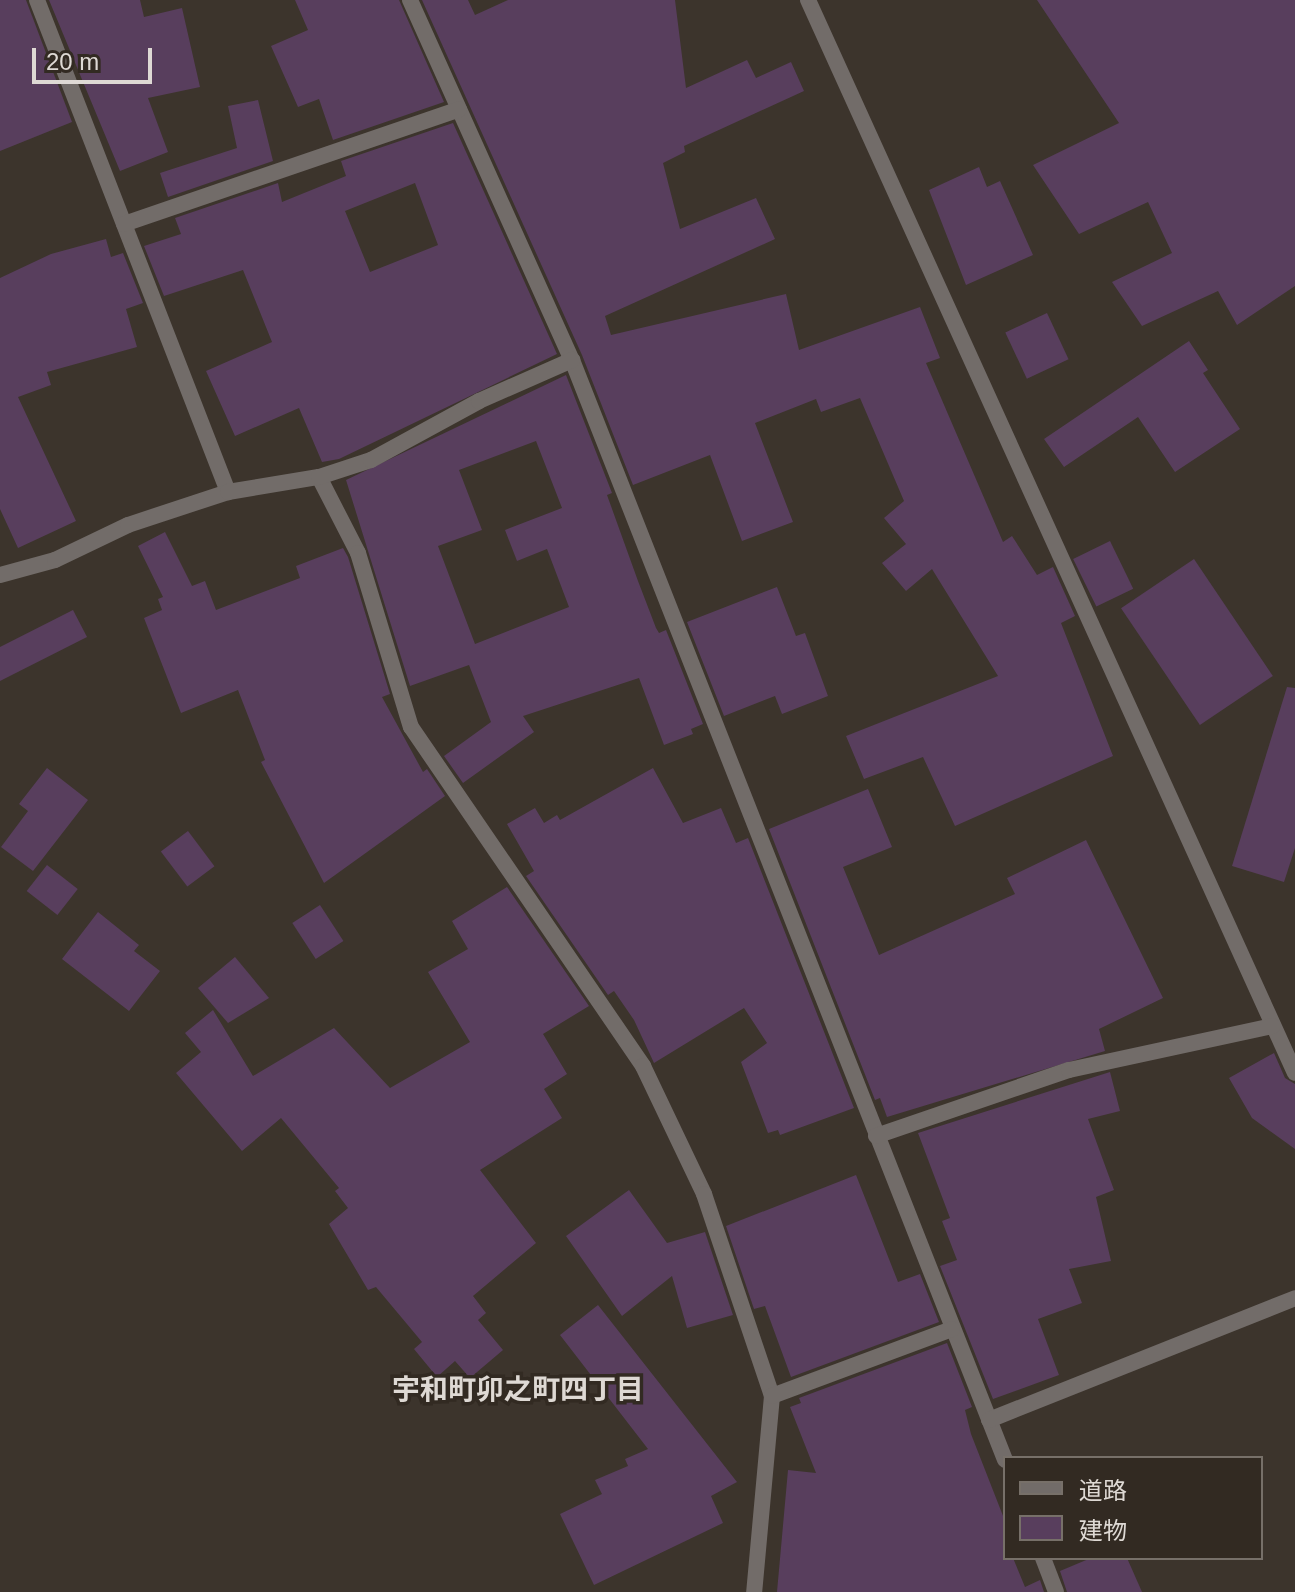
<!DOCTYPE html>
<html>
<head>
<meta charset="utf-8">
<style>
  body { margin:0 }
  #map { position:relative; width:1295px; height:1592px; overflow:hidden; background:#3c342c; font-family:Helvetica,"Noto Sans JP",sans-serif }
  div>[style] { position:absolute }
  .building>* { inset:0; background:#583e5d; transform-origin:0 0 }
  .street>* { height:16px; margin:-8px; padding:0 8px; transform-origin:8px; border-radius:8px; background:#726c69 }
  span { translate:-50% -50%; white-space:nowrap; text-align:center; line-height:1.15; -webkit-text-stroke:7px #322a22; paint-order:stroke }
  .neighbourhood-label { font-size:28px; color:#ded9d4; font-weight:700 }
  .legend { position:absolute; left:1003px; top:1456px; width:260px; height:104px; box-sizing:border-box; background:#322a22; border:2px solid #777069; margin:0; padding:10px 14px; list-style:none; font-size:24px; color:#ded9d4 }
  .legend li { display:flex; align-items:center; gap:16px; height:40px }
  .legend b { width:40px; border:2px solid #777069 }
  .scale { position:absolute; left:32px; top:48px; width:120px; height:36px; box-sizing:border-box; border:4px solid #ded9d4; border-top:0; padding-left:10px; font-size:24px; line-height:28px; white-space:nowrap; color:#ded9d4; -webkit-text-stroke:6px #322a22; paint-order:stroke }
</style>
</head>
<body>
<div id="map">
  <div class="building">
    <div style="clip-path:polygon(0 0,26px 0,72px 122px,0 151px)"></div>
    <div style="clip-path:polygon(49px 0,140px 0,144px 17px,182px 8px,200px 87px,148px 98px,168px 152px,120px 171px)"></div>
    <div style="clip-path:polygon(295px 0,399px 0,444px 102px,333px 140px,319px 99px,298px 107px,271px 46px,308px 30px)"></div>
    <div style="clip-path:polygon(422px 0,468px 0,475px 15px,508px 0,675px 0,686px 88px,747px 60px,756px 78px,791px 62px,804px 91px,684px 146px,685px 152px,663px 163px,680px 229px,756px 198px,775px 239px,605px 316px,611px 335px,786px 294px,799px 350px,920px 307px,940px 358px,926px 363px,1003px 542px,1012px 536px,1037px 575px,1053px 567px,1075px 616px,1061px 623px,1113px 756px,955px 826px,923px 757px,864px 779px,846px 736px,998px 676px,932px 569px,906px 591px,882px 563px,906px 544px,884px 518px,904px 501px,860px 398px,821px 412px,816px 399px,755px 423px,793px 522px,742px 541px,710px 455px,633px 485px,582px 355px)"></div>
    <div style="clip-path:polygon(1037px 0,1295px 0,1295px 286px,1237px 325px,1218px 291px,1142px 326px,1112px 282px,1172px 253px,1148px 202px,1079px 234px,1033px 165px,1119px 123px)"></div>
    <div style="clip-path:polygon(258px 100px,273px 161px,168px 197px,160px 173px,237px 148px,228px 106px)"></div>
    <div style="clip-path:polygon(evenodd,453px 123px,557px 354px,339px 459px,322px 462px,299px 408px,235px 436px,206px 371px,272px 342px,243px 270px,164px 296px,144px 246px,181px 234px,175px 218px,278px 183px,282px 202px,346px 176px,341px 161px,453px 123px,415px 183px,438px 245px,370px 272px,345px 211px,415px 183px)"></div>
    <div style="clip-path:polygon(979px 167px,987px 187px,1000px 181px,1033px 255px,966px 285px,929px 190px)"></div>
    <div style="clip-path:polygon(106px 239px,111px 257px,123px 253px,143px 303px,126px 309px,137px 347px,47px 372px,51px 385px,18px 397px,76px 521px,18px 548px,0 509px,0 278px,51px 254px)"></div>
    <div style="left:1047px;top:313px;width:51px;height:46px;rotate:65deg"></div>
    <div style="clip-path:polygon(1189px 341px,1208px 370px,1203px 373px,1240px 429px,1175px 472px,1138px 417px,1064px 467px,1044px 439px)"></div>
    <div style="clip-path:polygon(evenodd,566px 375px,612px 493px,607px 495px,638px 581px,656px 628px,659px 633px,666px 630px,703px 724px,691px 729px,693px 734px,664px 745px,639px 678px,523px 716px,534px 732px,463px 783px,444px 756px,491px 722px,469px 665px,410px 686px,346px 480px,566px 375px,536px 441px,562px 508px,505px 530px,517px 561px,547px 549px,569px 607px,475px 644px,438px 546px,482px 530px,459px 470px,536px 441px)"></div>
    <div style="clip-path:polygon(165px 532px,192px 586px,205px 581px,216px 610px,300px 578px,296px 566px,343px 548px,348px 557px,390px 694px,382px 697px,423px 772px,427px 769px,445px 796px,324px 883px,261px 762px,265px 760px,238px 690px,181px 713px,144px 618px,162px 610px,158px 599px,163px 597px,138px 546px)"></div>
    <div style="left:1110px;top:541px;width:53px;height:41px;rotate:64deg"></div>
    <div style="left:1194px;top:559px;width:141px;height:88px;rotate:56deg"></div>
    <div style="clip-path:polygon(777px 587px,796px 636px,805px 633px,828px 696px,782px 714px,775px 696px,724px 716px,687px 622px)"></div>
    <div style="clip-path:polygon(73px 610px,87px 637px,0 681px,0 647px)"></div>
    <div style="clip-path:polygon(1287px 687px,1295px 688px,1295px 848px,1284px 882px,1232px 866px)"></div>
    <div style="clip-path:polygon(47px 768px,88px 800px,33px 871px,1px 847px,28px 811px,19px 804px)"></div>
    <div style="clip-path:polygon(653px 768px,683px 823px,721px 808px,736px 843px,748px 838px,854px 1108px,780px 1135px,778px 1130px,768px 1133px,741px 1062px,767px 1043px,744px 1008px,654px 1063px,634px 1020px,614px 991px,608px 995px,526px 876px,534px 871px,507px 824px,535px 808px,544px 823px,557px 815px,560px 820px)"></div>
    <div style="clip-path:polygon(868px 789px,892px 847px,843px 867px,879px 955px,1015px 894px,1007px 878px,1086px 840px,1163px 998px,1099px 1029px,1105px 1051px,887px 1117px,880px 1098px,875px 1100px,769px 829px)"></div>
    <div style="left:188px;top:831px;width:44px;height:34px;rotate:53deg"></div>
    <div style="left:47px;top:865px;width:39px;height:33px;rotate:38deg"></div>
    <div style="clip-path:polygon(507px 887px,589px 1006px,543px 1034px,567px 1074px,544px 1089px,562px 1118px,480px 1170px,536px 1243px,473px 1296px,486px 1313px,478px 1320px,503px 1350px,470px 1378px,455px 1361px,437px 1377px,414px 1349px,422px 1342px,376px 1287px,368px 1290px,329px 1224px,348px 1208px,335px 1191px,339px 1188px,281px 1118px,242px 1151px,176px 1073px,201px 1052px,185px 1033px,213px 1010px,253px 1076px,334px 1028px,390px 1088px,470px 1042px,428px 972px,468px 949px,452px 921px)"></div>
    <div style="left:320px;top:905px;width:43px;height:33px;rotate:57deg"></div>
    <div style="clip-path:polygon(98px 912px,139px 945px,134px 951px,160px 971px,129px 1011px,62px 959px)"></div>
    <div style="clip-path:polygon(235px 957px,269px 998px,228px 1023px,198px 988px)"></div>
    <div style="clip-path:polygon(1274px 1053px,1285px 1078px,1295px 1084px,1295px 1149px,1252px 1118px,1229px 1078px)"></div>
    <div style="clip-path:polygon(1110px 1072px,1120px 1111px,1088px 1119px,1114px 1190px,1096px 1197px,1111px 1261px,1069px 1269px,1082px 1303px,1038px 1319px,1059px 1375px,993px 1399px,940px 1266px,957px 1260px,942px 1221px,950px 1218px,918px 1133px)"></div>
    <div style="clip-path:polygon(856px 1175px,898px 1282px,920px 1274px,939px 1322px,791px 1377px,765px 1306px,754px 1309px,726px 1226px)"></div>
    <div style="clip-path:polygon(629px 1190px,667px 1243px,705px 1232px,733px 1315px,687px 1328px,672px 1276px,622px 1316px,566px 1236px)"></div>
    <div style="clip-path:polygon(598px 1305px,737px 1482px,711px 1496px,723px 1523px,594px 1585px,560px 1514px,602px 1494px,595px 1480px,628px 1466px,625px 1459px,648px 1449px,560px 1335px)"></div>
    <div style="clip-path:polygon(947px 1343px,972px 1407px,965px 1410px,971px 1434px,1005px 1521px,1005px 1558px,1013px 1558px,1025px 1587px,1040px 1580px,1044px 1592px,777px 1592px,788px 1470px,816px 1473px,790px 1407px,801px 1403px,799px 1398px)"></div>
    <div style="clip-path:polygon(1091px 1558px,1127px 1558px,1142px 1592px,1067px 1592px,1060px 1571px)"></div>
  </div>
  <div class="street">
    <div style="left:37px;top:0;width:528px;rotate:68.78deg"></div>
    <div style="left:410px;top:0;width:395px;rotate:65.8deg"></div>
    <div style="left:572px;top:360px;width:1182px;rotate:68.51deg"></div>
    <div style="left:808px;top:0;width:1178px;rotate:65.59deg"></div>
    <div style="left:124px;top:224px;width:354px;rotate:-18.9deg"></div>
    <div style="left:319px;top:477px;width:85px;rotate:62.8deg"></div>
    <div style="left:358px;top:553px;width:182px;rotate:73.1deg"></div>
    <div style="left:411px;top:727px;width:411px;rotate:55.6deg"></div>
    <div style="left:643px;top:1066px;width:142px;rotate:64.5deg"></div>
    <div style="left:704px;top:1194px;width:213px;rotate:71.4deg"></div>
    <div style="left:772px;top:1396px;width:197px;rotate:95.2deg"></div>
    <div style="left:0;top:575px;width:57px;rotate:-15.3deg"></div>
    <div style="left:55px;top:560px;width:81px;rotate:-25.6deg"></div>
    <div style="left:128px;top:525px;width:105px;rotate:-18.3deg"></div>
    <div style="left:228px;top:492px;width:92px;rotate:-9.4deg"></div>
    <div style="left:319px;top:477px;width:55px;rotate:-18.1deg"></div>
    <div style="left:371px;top:460px;width:123px;rotate:-28.6deg"></div>
    <div style="left:479px;top:401px;width:102px;rotate:-23.8deg"></div>
    <div style="left:876px;top:1136px;width:204px;rotate:-18.9deg"></div>
    <div style="left:1069px;top:1070px;width:208px;rotate:-12.2deg"></div>
    <div style="left:772px;top:1396px;width:192px;rotate:-20.4deg"></div>
    <div style="left:989px;top:1420px;width:329px;rotate:-21.7deg"></div>
    <div style="left:1043px;top:1558px;width:36px;rotate:69deg"></div>
  </div>
  <div class="neighbourhood-label">
    <span style="left:518px;top:1390px">宇和町卯之町四丁目</span>
  </div>
  <ul class="legend">
  <li><b style="height:10px;background:#726c69"></b>道路</li>
  <li><b style="height:22px;background:#583e5d"></b>建物</li>
  </ul>
  <div class="scale">20 m</div>
</div>
</body>
</html>
